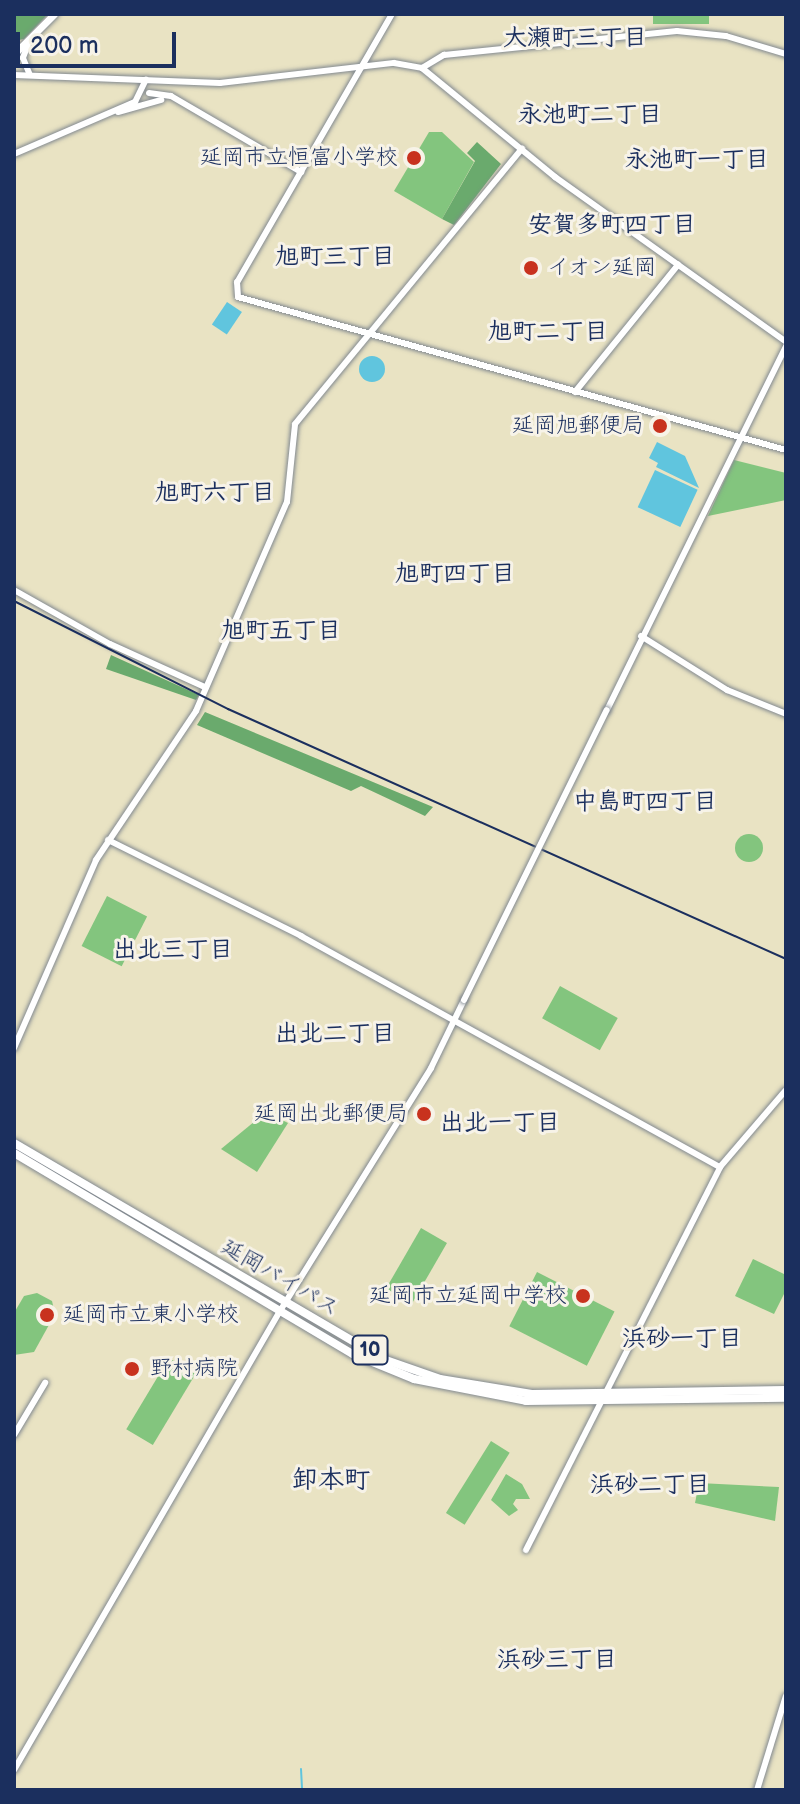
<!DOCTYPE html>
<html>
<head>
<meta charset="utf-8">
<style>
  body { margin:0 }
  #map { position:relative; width:800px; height:1804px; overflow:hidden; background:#e9e3c3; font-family:"Balsamiq Sans","Klee One",sans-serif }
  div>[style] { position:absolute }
  .green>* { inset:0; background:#83c57e; transform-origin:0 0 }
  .round { border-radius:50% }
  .forest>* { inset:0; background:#6aaa6d }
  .water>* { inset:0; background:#60c5de; transform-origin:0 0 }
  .stream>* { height:2px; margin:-1px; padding:0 1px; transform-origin:1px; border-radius:1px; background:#60c5de }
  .roads { filter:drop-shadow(0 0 2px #828990) drop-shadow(0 0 2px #828990) }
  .secondary>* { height:6px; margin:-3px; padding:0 3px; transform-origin:3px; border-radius:3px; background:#fff }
  .primary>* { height:7px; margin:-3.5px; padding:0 3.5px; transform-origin:3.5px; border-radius:3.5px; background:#fff }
  .highway>* { height:8px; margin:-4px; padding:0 4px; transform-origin:4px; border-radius:4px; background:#fff }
  .rail>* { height:2px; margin:-1px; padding:0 1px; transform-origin:1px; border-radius:1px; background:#1b2f5e }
  .bridges { filter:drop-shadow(0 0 2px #828990) drop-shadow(0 0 2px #828990) }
  .secondary-bridge>* { height:6px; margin:-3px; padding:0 3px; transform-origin:3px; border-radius:3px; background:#fff }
  .dots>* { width:22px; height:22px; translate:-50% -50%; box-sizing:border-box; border:4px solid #f7f3e8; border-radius:50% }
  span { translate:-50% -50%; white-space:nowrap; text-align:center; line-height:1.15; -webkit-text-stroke:6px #f7f3e8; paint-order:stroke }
  .shield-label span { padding:2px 6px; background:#f7f3e8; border:2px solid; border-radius:6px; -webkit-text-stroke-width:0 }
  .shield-label { font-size:20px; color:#1b2f5e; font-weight:700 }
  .poi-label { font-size:22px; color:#1b2f5e }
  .right { translate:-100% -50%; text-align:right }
  .left { translate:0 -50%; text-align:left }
  .street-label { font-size:22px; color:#1b2f5e }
  .neighbourhood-label { font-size:24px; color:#1b2f5e; font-weight:700 }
  .quarter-label { font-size:26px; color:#1b2f5e; font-weight:700 }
  .frame { position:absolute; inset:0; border:16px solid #1b2f5e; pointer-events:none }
  .scale { position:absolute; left:16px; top:32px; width:160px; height:36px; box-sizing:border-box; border:4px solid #1b2f5e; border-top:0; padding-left:10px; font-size:24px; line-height:28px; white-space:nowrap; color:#1b2f5e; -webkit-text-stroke:6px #f7f3e8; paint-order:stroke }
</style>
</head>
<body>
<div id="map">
  <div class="green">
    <div style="left:653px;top:14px;width:56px;height:10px"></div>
    <div style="clip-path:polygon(429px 132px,442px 132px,474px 162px,442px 219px,394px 191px)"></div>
    <div style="clip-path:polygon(734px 460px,786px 473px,786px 500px,708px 516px)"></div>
    <div class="round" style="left:735px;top:834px;width:28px;height:28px"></div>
    <div style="left:107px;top:896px;width:45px;height:56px;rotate:27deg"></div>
    <div style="left:560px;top:986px;width:66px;height:37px;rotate:29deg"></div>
    <div style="clip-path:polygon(266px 1112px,288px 1123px,257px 1172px,221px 1149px)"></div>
    <div style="left:421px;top:1228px;width:30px;height:70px;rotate:30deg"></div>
    <div style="clip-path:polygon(753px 1259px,786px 1275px,786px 1290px,774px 1314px,735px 1296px)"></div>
    <div style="left:537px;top:1272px;width:87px;height:61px;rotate:27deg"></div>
    <div style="clip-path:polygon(37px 1293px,52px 1301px,55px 1314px,34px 1352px,14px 1355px,14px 1313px,24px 1296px)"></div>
    <div style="left:169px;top:1358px;width:31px;height:83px;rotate:31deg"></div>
    <div style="left:491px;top:1441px;width:22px;height:85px;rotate:32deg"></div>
    <div style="clip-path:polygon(506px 1474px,522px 1484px,530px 1499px,516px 1499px,513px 1504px,518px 1510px,509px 1516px,491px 1500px)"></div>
    <div style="clip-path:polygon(699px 1483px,779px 1487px,775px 1521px,695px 1503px)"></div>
  </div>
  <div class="forest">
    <div style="clip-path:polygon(14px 14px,48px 14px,24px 39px,14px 41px)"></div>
    <div style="clip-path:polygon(477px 142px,501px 164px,454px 225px,442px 219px,475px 161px,467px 153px)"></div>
    <div style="clip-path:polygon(111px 655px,199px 695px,196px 700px,106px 669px)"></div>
    <div style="clip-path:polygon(205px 712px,433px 807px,425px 816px,361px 786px,351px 791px,197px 725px)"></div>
  </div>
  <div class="water">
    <div style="left:227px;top:302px;width:18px;height:27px;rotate:34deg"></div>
    <div class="round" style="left:359px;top:356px;width:26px;height:26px"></div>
    <div style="clip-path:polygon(657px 442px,685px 456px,699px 488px,656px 467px,658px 463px,649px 458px)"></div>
    <div style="left:655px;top:470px;width:47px;height:41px;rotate:25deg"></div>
  </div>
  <div class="stream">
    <div style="left:301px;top:1769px;width:21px;rotate:87deg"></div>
  </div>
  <div class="roads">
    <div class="secondary">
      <div style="left:392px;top:14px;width:310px;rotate:120deg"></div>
      <div style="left:237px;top:282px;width:15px;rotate:86deg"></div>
      <div style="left:238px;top:297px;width:569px;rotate:15.6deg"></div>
      <div style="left:29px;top:42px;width:17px;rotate:111deg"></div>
      <div style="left:23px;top:58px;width:18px;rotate:68deg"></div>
      <div style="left:422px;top:68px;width:26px;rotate:-31deg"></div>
      <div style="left:444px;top:55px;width:234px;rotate:-5.9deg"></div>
      <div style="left:677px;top:31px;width:49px;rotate:5.8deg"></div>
      <div style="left:726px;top:36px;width:63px;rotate:16.7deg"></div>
      <div style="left:14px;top:75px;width:206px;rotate:2.2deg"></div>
      <div style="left:220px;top:83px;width:175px;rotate:-6.6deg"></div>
      <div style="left:394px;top:63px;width:28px;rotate:10deg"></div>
      <div style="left:422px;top:68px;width:172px;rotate:39.3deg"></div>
      <div style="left:555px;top:177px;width:284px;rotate:35.5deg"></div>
      <div style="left:149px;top:93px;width:22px;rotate:8deg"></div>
      <div style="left:171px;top:96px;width:151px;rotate:30.3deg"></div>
      <div style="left:118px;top:112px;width:45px;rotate:-15.6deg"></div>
      <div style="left:14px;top:154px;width:132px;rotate:-23.3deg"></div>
      <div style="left:135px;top:102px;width:25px;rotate:-64deg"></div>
      <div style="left:575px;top:392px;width:164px;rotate:-51deg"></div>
      <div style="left:14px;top:590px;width:110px;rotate:29.4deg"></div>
      <div style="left:110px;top:644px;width:104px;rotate:24.4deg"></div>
      <div style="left:641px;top:636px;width:102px;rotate:32.1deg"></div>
      <div style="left:727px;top:690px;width:64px;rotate:22.1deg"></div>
      <div style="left:607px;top:710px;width:406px;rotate:-63.8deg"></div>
      <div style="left:108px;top:840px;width:216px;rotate:26.4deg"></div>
      <div style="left:301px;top:936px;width:478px;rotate:28.9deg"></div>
      <div style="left:14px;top:1048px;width:205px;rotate:-66.4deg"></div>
      <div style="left:96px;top:860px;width:179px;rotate:-56.1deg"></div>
      <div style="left:196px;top:711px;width:228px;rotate:-66.5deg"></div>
      <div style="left:287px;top:502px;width:78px;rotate:-84.1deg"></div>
      <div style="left:295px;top:424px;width:357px;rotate:-50.5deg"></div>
      <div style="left:14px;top:1435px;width:61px;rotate:-59.2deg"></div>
      <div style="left:526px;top:1550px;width:429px;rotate:-63.1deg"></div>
      <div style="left:720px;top:1167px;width:101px;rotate:-49.4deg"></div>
      <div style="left:14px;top:1770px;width:531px;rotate:-59.91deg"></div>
      <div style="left:280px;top:1311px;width:286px;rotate:-58.1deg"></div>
      <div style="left:431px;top:1068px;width:76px;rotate:-64.1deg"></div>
      <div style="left:757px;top:1790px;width:98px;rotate:-72.9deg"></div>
    </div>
    <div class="primary">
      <div style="left:14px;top:54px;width:57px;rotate:-45deg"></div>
    </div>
    <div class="highway">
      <div style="left:14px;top:1143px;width:428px;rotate:30.3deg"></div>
      <div style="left:383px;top:1359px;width:60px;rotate:19.3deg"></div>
      <div style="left:440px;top:1379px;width:93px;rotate:9.3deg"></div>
      <div style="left:532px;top:1394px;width:254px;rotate:-0.9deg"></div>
      <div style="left:14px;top:1153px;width:394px;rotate:30.7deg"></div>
      <div style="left:353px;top:1354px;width:66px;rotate:22.3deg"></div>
      <div style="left:414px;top:1379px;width:114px;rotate:11.1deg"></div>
      <div style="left:526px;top:1401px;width:260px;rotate:-0.7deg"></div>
    </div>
  </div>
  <div class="rail">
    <div style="left:14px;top:601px;width:240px;rotate:26.8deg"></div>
    <div style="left:228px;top:709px;width:611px;rotate:24.13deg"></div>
  </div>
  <div class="bridges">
    <div class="secondary-bridge">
      <div style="left:464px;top:1000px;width:323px;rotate:-63.8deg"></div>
    </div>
  </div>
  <div class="dots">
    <div style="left:414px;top:158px;background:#c8321e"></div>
    <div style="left:531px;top:268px;background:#c8321e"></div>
    <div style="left:660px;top:426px;background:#c8321e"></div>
    <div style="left:424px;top:1114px;background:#c8321e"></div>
    <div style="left:583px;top:1296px;background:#c8321e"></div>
    <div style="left:47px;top:1315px;background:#c8321e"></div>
    <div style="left:132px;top:1369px;background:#c8321e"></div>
  </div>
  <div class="shield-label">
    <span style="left:370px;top:1350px">10</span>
  </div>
  <div class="poi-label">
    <span class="right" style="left:398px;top:158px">延岡市立恒富小学校</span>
    <span class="left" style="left:547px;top:268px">イオン延岡</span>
    <span class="right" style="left:644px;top:426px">延岡旭郵便局</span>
    <span class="right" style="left:408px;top:1114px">延岡出北郵便局</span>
    <span class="right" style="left:567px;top:1296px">延岡市立延岡中学校</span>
    <span class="left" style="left:63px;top:1315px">延岡市立東小学校</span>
    <span class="left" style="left:150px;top:1369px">野村病院</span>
  </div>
  <div class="street-label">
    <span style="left:280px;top:1278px;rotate:30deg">延岡バイパス</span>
  </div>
  <div class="neighbourhood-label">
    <span style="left:575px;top:38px">大瀬町三丁目</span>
    <span style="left:590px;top:115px">永池町二丁目</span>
    <span style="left:697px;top:160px">永池町一丁目</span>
    <span style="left:612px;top:225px">安賀多町四丁目</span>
    <span style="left:335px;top:257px">旭町三丁目</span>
    <span style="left:548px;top:332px">旭町二丁目</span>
    <span style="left:215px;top:493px">旭町六丁目</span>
    <span style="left:455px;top:574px">旭町四丁目</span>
    <span style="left:281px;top:631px">旭町五丁目</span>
    <span style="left:645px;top:802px">中島町四丁目</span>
    <span style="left:173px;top:950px">出北三丁目</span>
    <span style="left:335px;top:1034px">出北二丁目</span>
    <span style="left:500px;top:1123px">出北一丁目</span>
    <span style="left:682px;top:1339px">浜砂一丁目</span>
    <span style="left:650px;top:1485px">浜砂二丁目</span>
    <span style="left:557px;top:1660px">浜砂三丁目</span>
  </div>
  <div class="quarter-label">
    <span style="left:331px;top:1481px">卸本町</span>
  </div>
  <div class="frame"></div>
  <div class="scale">200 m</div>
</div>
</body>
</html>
